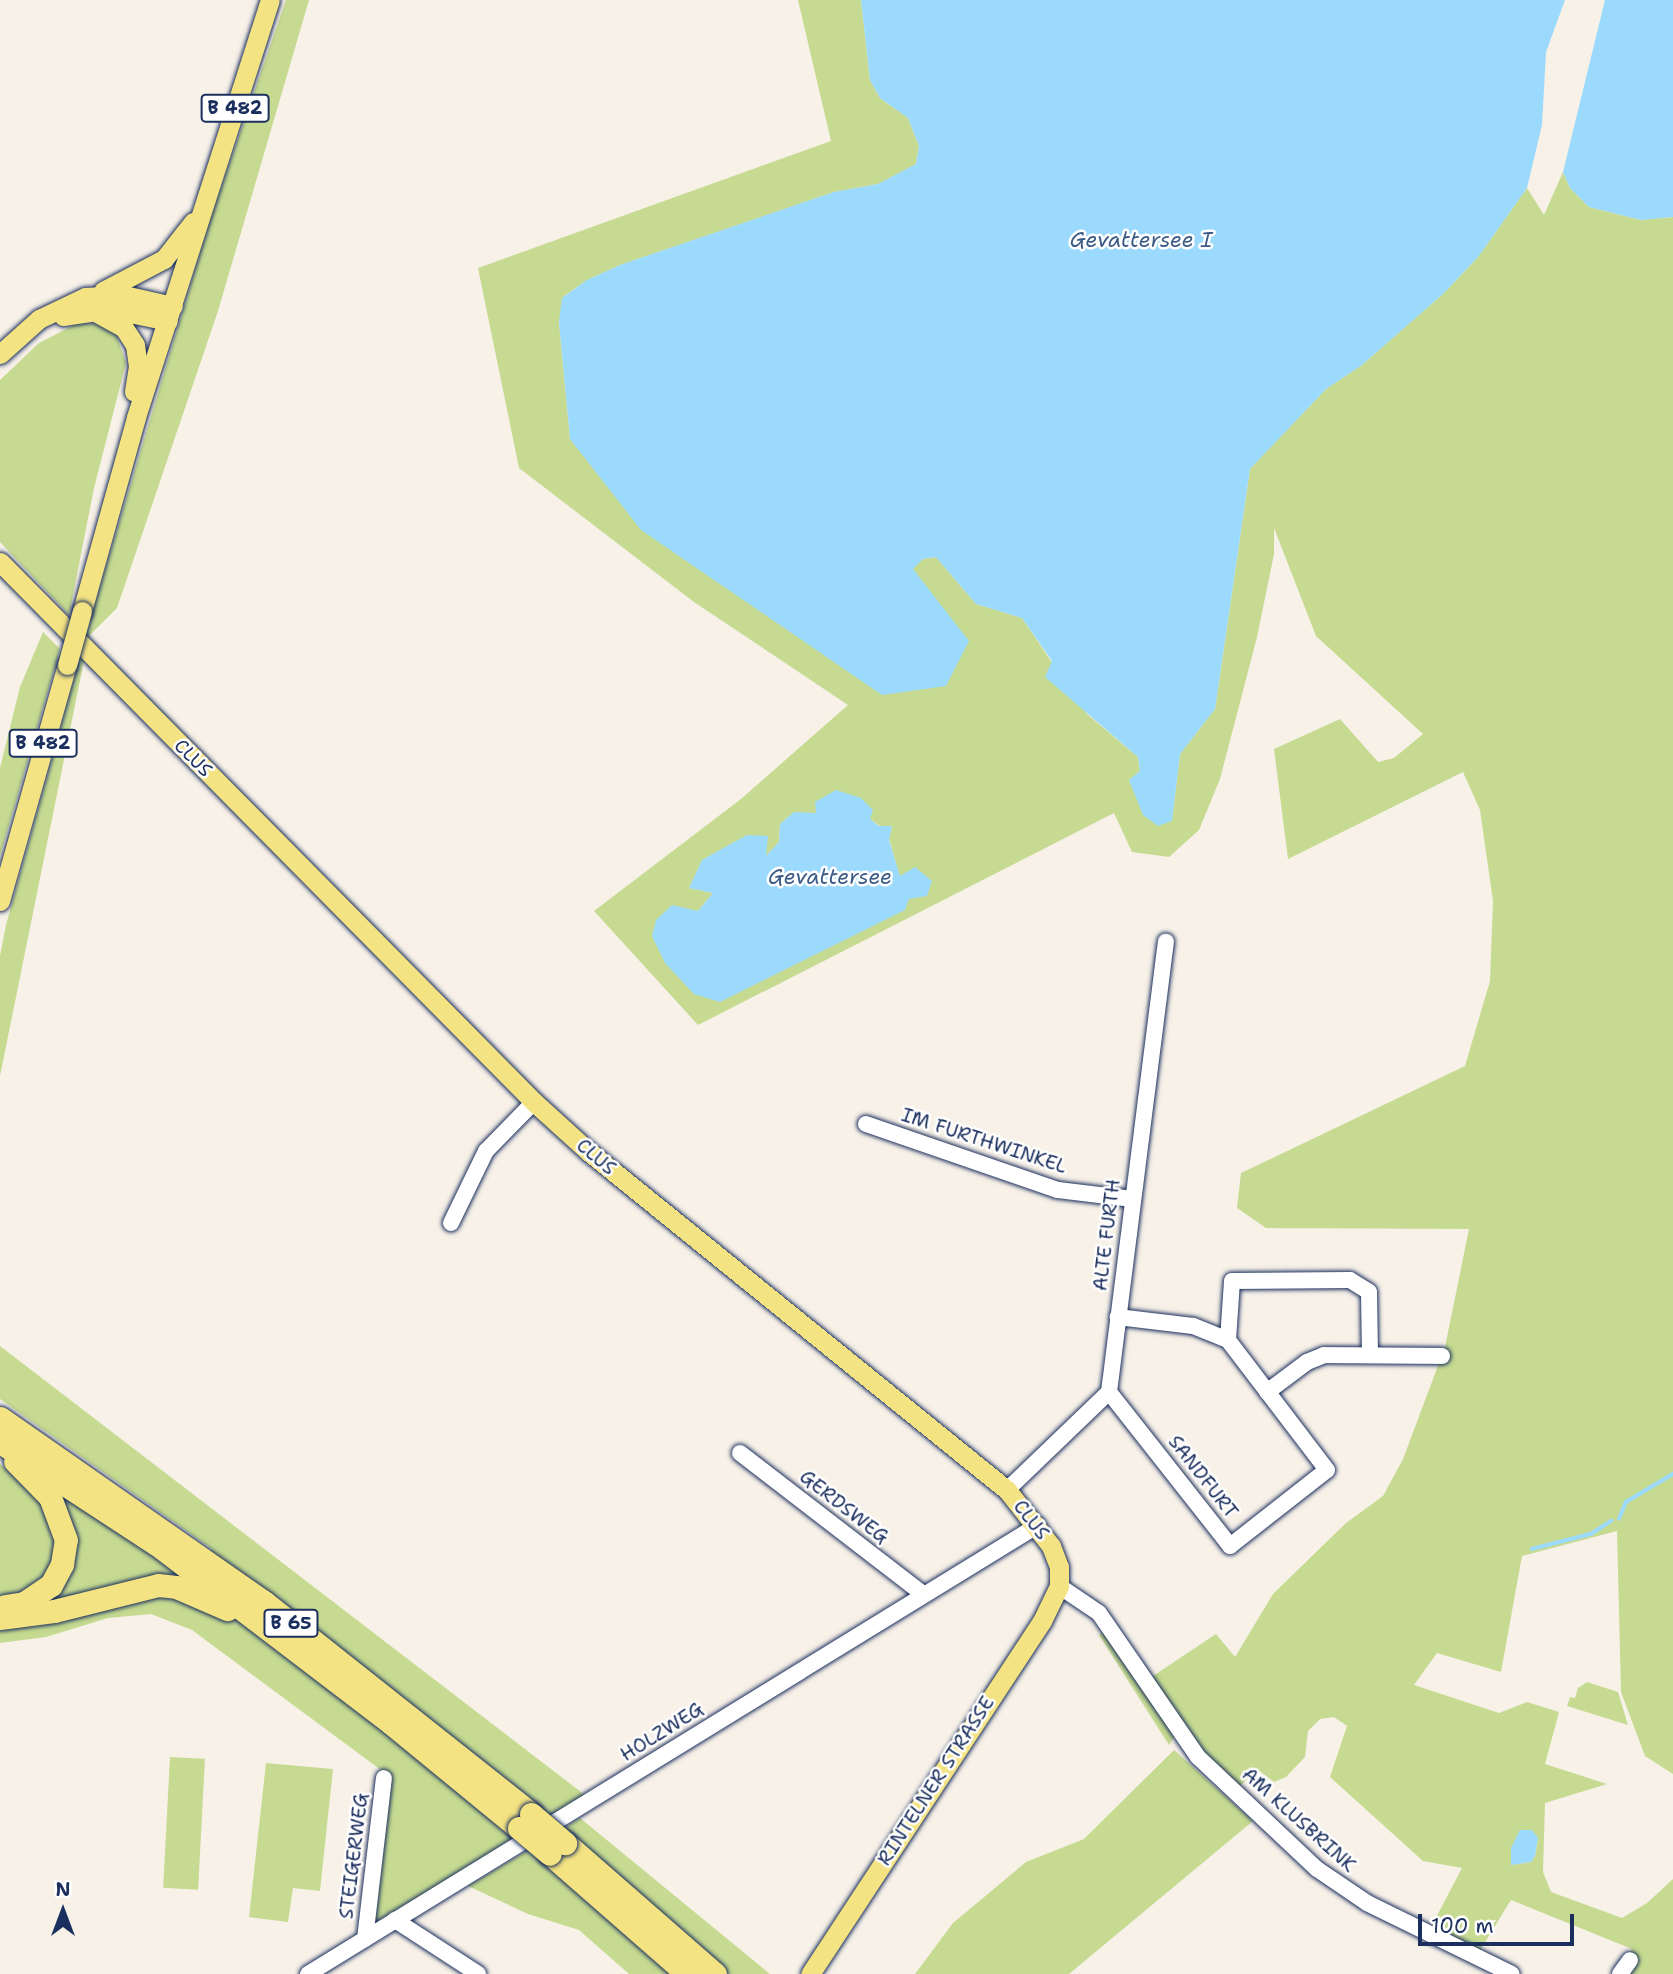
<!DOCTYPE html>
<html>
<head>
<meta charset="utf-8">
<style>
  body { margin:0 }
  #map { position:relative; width:1673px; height:1974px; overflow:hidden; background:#f7f1e8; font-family:"Shantell Sans",sans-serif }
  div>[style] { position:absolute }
  .green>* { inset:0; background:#c6db91; transform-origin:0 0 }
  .water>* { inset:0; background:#9bdafc }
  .stream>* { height:3.5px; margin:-1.75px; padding:0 1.75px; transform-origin:1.75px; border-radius:1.75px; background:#9bdafc }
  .roads { filter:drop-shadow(0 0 2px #1b2f5e) drop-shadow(0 0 2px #1b2f5e) }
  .minor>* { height:16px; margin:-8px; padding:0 8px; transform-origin:8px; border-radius:8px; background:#fff }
  .major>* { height:19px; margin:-9.5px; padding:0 9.5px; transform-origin:9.5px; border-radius:9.5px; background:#f4e382 }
  .highway>* { height:23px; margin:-11.5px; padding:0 11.5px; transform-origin:11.5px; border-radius:11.5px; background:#f4e382 }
  .bridges { filter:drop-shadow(0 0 2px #1b2f5e) drop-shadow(0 0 2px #1b2f5e) }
  .major-bridge>* { height:19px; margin:-9.5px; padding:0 9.5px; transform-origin:9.5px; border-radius:9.5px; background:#f4e382 }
  .highway-bridge>* { height:23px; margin:-11.5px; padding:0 11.5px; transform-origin:11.5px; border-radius:11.5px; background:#f4e382 }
  span { translate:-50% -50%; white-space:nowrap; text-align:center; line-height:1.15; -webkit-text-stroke:5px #fff; paint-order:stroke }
  .shield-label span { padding:2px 5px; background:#fff; border:2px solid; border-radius:5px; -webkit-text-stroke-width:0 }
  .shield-label { font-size:18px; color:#1b2f5e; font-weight:700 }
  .street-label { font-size:19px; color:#1b2f5e }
  .water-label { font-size:21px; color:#3b5a86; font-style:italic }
  .north { position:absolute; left:28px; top:1876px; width:70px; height:70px; -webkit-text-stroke:5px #fff; paint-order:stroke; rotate:0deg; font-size:19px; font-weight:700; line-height:28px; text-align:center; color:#1b2f5e }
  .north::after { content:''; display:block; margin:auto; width:24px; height:32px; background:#1b2f5e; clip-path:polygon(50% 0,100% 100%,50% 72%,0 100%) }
  .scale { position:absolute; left:1418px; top:1914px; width:156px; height:32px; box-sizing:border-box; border:4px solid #1b2f5e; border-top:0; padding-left:9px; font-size:21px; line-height:24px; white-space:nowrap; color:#1b2f5e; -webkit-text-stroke:5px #fff; paint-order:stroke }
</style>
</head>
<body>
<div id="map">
  <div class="green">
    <div style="clip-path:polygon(286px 0,309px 0,218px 311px,117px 608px,89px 636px,0 1076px,0 956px,6px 925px,96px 600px,211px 217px)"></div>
    <div style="clip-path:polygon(evenodd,798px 0,861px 0,870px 80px,880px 98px,908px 118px,919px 146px,916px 164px,878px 184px,834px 192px,620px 265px,587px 280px,563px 297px,559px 322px,570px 439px,929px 594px,912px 568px,923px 559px,936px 557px,976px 604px,1022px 618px,1087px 714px,1138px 757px,1140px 771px,1129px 780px,1133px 788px,1172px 820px,1180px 754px,1215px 709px,1250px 469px,1326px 389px,1362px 365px,1444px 293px,1478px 257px,1527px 188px,1544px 215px,1563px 172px,1570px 188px,1589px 207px,1641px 220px,1673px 217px,1673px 1774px,1645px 1756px,1621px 1692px,1617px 1531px,1522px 1556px,1501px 1672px,1437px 1653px,1414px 1685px,1499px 1713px,1527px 1702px,1559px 1712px,1545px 1764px,1607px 1784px,1545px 1803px,1543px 1872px,1551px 1892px,1622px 1918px,1647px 1903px,1673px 1879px,1673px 1974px,1615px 1974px,1632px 1949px,1511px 1900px,1479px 1952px,1430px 1929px,1462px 1868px,1423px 1861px,1330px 1777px,1347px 1726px,1334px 1717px,1320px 1719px,1308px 1731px,1305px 1757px,1286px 1777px,1274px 1782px,1257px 1769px,1240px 1786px,1178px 1731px,1169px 1745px,1099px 1635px,1109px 1625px,1147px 1680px,1216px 1634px,1235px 1657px,1273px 1594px,1346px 1523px,1383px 1496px,1403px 1459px,1445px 1347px,1469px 1229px,1266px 1228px,1237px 1208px,1241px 1173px,1465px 1066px,1490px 981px,1493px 901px,1480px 810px,1463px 772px,1288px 859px,1274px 749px,1340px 719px,1378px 762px,1394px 758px,1423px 734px,1316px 636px,1274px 528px,1274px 554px,1257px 637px,1220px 779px,1199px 830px,1169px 857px,1132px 852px,1114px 813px,698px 1025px,594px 911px,741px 799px,848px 705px,694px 602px,519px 468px,478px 268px,831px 141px,798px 0,794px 812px,870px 819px,880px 826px,892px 826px,889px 839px,900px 877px,698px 911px,713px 893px,689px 888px,702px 860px,747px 835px,765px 857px,779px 842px,780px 824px,794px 812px,798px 0,1533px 1833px,1538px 1838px,1535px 1856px,1531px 1862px,1511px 1865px,1533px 1833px)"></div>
    <div style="clip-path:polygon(78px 323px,100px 324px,116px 334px,126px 363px,94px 488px,69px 615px,0 542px,0 380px,39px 343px)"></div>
    <div style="clip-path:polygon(43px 632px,60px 649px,0 856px,0 768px,20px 687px)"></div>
    <div style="clip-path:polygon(0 1346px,594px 1802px,366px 1940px,385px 1773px,192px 1630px,151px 1614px,108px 1618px,46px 1637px,0 1643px,0 1626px,62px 1578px,44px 1480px,188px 1581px,212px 1549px,0 1399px)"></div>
    <div style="clip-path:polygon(0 1464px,46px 1502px,58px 1553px,44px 1580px,17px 1597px,0 1598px)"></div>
    <div style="clip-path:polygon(1587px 1682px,1618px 1692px,1628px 1725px,1567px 1706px,1570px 1697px,1575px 1698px,1578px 1688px)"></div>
    <div style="clip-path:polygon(1174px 1750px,1253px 1821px,1069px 1974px,915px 1974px,953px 1923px,1026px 1862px,1084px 1839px)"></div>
    <div style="left:170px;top:1757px;width:35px;height:131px;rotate:3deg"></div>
    <div style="clip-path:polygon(266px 1763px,333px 1769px,320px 1891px,293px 1888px,288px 1922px,249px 1917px)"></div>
    <div style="clip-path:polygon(580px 1818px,770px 1974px,728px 1974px,561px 1830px)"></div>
    <div style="clip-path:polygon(530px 1849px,675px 1974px,629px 1974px,579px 1930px,528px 1914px,468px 1886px)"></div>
  </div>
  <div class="water">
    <div style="clip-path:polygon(861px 0,1565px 0,1546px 52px,1542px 125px,1527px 188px,1478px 257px,1444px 293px,1362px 365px,1326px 389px,1250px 469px,1215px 709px,1180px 754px,1172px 821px,1158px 826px,1143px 815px,1129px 780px,1140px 771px,1138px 757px,1045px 677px,1052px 661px,1022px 618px,976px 604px,936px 557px,923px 559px,913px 569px,969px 641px,946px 686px,882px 695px,641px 530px,570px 439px,559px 322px,562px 298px,587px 280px,620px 265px,834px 192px,878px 184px,916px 164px,919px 146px,908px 118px,880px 98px,870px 80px)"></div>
    <div style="clip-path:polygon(1605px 0,1673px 0,1673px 217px,1641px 220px,1589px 207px,1570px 188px,1563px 172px)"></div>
    <div style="clip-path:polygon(836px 790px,861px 798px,873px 810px,870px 819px,879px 826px,892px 826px,889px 840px,900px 876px,915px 867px,932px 881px,927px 896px,909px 899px,905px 910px,720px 1002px,694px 994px,665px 963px,652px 936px,656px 920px,672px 905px,698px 911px,713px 893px,689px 888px,702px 860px,747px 835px,768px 836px,766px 856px,779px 842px,780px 824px,794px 812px,816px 813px,815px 802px)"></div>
    <div style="clip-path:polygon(1520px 1830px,1532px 1830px,1538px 1838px,1535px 1856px,1531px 1862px,1511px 1865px,1511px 1848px)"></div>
  </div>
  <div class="stream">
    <div style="left:1619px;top:1519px;width:18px;rotate:-68deg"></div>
    <div style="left:1626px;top:1502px;width:55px;rotate:-30.8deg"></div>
    <div style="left:1532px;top:1549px;width:61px;rotate:-14.3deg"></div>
    <div style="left:1591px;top:1534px;width:24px;rotate:-33deg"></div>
  </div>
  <div class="roads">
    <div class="minor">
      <div style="left:866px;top:1124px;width:203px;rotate:19deg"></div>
      <div style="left:1058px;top:1190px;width:75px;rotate:6.9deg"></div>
      <div style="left:451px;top:1223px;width:80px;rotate:-64.1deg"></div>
      <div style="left:486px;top:1151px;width:69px;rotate:-45.6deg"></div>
      <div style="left:1228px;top:1340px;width:59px;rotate:-86.1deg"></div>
      <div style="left:1232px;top:1281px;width:118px;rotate:-0.5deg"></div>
      <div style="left:1350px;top:1280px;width:22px;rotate:32deg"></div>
      <div style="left:1369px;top:1292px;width:63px;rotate:89.1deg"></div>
      <div style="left:1109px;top:1392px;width:196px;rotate:51.8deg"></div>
      <div style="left:1230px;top:1546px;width:123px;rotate:-38.1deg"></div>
      <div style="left:1327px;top:1470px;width:163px;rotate:-127.3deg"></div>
      <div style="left:1228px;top:1340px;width:38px;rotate:-158deg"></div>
      <div style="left:1193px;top:1326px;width:76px;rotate:-173.2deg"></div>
      <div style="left:1267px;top:1392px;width:50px;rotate:-36.9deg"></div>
      <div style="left:1307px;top:1362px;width:18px;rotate:-22deg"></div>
      <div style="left:1324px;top:1355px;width:118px;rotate:0.5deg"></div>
      <div style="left:740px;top:1453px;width:231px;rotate:37.6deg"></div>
      <div style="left:1007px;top:1490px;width:141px;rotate:-43.9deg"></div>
      <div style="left:1109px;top:1392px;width:454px;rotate:-82.8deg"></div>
      <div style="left:1059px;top:1586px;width:48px;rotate:34deg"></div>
      <div style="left:1099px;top:1613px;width:175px;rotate:55.5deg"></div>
      <div style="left:1198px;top:1757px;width:163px;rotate:43.3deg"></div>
      <div style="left:1317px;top:1869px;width:60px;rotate:34.2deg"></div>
      <div style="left:1367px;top:1903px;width:161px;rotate:26.1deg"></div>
      <div style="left:395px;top:1920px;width:99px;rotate:33deg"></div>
      <div style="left:365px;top:1939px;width:162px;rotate:-83.3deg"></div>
      <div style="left:308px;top:1974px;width:857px;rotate:-31.59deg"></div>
      <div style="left:1620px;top:1974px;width:17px;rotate:-54deg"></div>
    </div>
    <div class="major">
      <div style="left:103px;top:291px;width:69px;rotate:-27.7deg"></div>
      <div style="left:164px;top:259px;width:47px;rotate:-51.9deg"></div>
      <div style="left:97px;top:313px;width:31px;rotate:29deg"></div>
      <div style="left:124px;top:328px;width:20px;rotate:57deg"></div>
      <div style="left:135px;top:345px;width:21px;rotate:82deg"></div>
      <div style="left:138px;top:366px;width:26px;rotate:99deg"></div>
      <div style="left:63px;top:316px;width:49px;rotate:-8.3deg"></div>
      <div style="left:111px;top:309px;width:58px;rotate:11.9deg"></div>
      <div style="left:0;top:354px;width:52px;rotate:-41.9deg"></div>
      <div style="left:39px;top:319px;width:51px;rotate:-25.6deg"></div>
      <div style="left:85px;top:297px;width:39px;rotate:-3deg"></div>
      <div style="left:124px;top:295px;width:50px;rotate:12.7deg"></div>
      <div style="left:0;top:562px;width:759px;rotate:45.32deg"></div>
      <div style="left:534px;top:1102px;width:73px;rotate:42.2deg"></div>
      <div style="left:588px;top:1151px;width:539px;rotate:38.98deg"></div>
      <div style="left:1007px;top:1490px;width:71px;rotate:51.8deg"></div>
      <div style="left:1051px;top:1546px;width:22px;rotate:69deg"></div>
      <div style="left:1059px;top:1567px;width:19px;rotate:90deg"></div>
      <div style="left:1059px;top:1586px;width:39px;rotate:116deg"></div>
      <div style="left:1042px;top:1621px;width:422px;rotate:123.3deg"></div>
      <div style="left:82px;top:611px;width:201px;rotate:-74.4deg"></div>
      <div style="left:136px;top:417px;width:438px;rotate:-72.2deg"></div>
      <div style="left:0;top:901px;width:245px;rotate:-74.2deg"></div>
    </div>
    <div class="highway">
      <div style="left:0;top:1418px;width:322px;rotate:34.9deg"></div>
      <div style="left:264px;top:1602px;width:341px;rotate:38.4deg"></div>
      <div style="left:0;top:1442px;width:194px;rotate:33.2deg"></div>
      <div style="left:162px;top:1548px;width:288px;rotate:37.4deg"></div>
      <div style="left:391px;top:1723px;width:166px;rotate:39.4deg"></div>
      <div style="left:5px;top:1606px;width:19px;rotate:-9deg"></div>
      <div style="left:24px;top:1603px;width:32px;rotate:-34deg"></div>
      <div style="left:51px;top:1585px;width:24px;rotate:-62deg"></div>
      <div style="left:62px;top:1564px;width:24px;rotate:-81deg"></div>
      <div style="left:66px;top:1540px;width:46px;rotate:-110.4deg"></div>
      <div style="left:50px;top:1497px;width:50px;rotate:-134.2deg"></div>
      <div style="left:0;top:1618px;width:54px;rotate:-7.4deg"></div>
      <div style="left:54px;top:1611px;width:107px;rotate:-14deg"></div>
      <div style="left:158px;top:1585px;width:18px;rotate:6deg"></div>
      <div style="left:176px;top:1587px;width:56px;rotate:23.3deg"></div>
      <div style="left:565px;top:1843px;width:199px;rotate:41.1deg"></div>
      <div style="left:550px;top:1854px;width:182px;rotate:41.2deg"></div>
    </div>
  </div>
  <div class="bridges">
    <div class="major-bridge">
      <div style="left:67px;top:665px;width:56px;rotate:-74.5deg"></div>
    </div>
    <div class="highway-bridge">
      <div style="left:531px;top:1814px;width:45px;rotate:40.5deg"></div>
      <div style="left:519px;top:1828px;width:40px;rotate:40deg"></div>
    </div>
  </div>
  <div class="shield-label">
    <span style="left:235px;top:108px">B 482</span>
    <span style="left:43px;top:743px">B 482</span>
    <span style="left:291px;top:1623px">B 65</span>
  </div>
  <div class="street-label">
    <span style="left:193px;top:758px;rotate:45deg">CLUS</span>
    <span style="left:984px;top:1141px;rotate:18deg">IM FURTHWINKEL</span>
    <span style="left:596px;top:1157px;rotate:40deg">CLUS</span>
    <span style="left:1107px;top:1235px;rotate:-83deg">ALTE FURTH</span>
    <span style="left:1203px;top:1477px;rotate:52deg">SANDFURT</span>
    <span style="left:844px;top:1507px;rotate:38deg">GERDSWEG</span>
    <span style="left:1031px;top:1520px;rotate:52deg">CLUS</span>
    <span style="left:662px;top:1732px;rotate:-32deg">HOLZWEG</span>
    <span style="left:936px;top:1781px;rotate:-57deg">RINTELNER STRASSE</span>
    <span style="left:1299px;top:1820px;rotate:42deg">AM KLUSBRINK</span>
    <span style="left:354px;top:1856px;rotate:-83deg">STEIGERWEG</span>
  </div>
  <div class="water-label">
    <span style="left:1141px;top:240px">Gevattersee I</span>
    <span style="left:830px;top:877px">Gevattersee</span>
  </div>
  <div class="north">N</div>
  <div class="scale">100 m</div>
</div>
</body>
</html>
